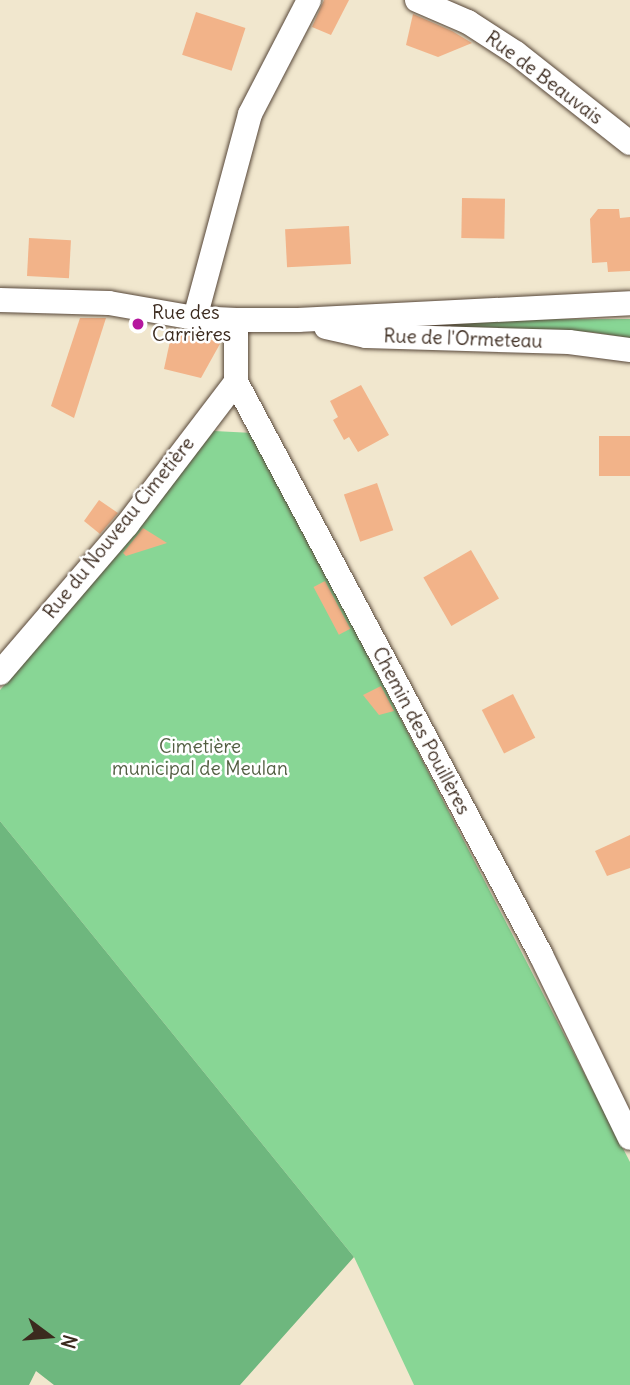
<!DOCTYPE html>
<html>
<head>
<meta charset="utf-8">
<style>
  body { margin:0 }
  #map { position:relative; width:630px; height:1385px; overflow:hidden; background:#f1e7ce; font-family:Delius,sans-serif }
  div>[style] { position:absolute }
  .green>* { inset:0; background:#88d695 }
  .forest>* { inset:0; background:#6eb77e }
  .building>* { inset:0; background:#f2b389; transform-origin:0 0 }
  .roads { filter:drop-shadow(0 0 2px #564638) drop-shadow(0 0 2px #564638) }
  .minor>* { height:24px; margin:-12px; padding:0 12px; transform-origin:12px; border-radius:12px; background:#fff }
  .dots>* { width:19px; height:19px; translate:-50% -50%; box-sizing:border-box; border:4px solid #fff; border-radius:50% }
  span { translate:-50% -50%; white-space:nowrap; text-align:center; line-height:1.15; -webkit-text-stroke:5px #fff; paint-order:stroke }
  .street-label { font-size:19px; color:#3b2a1e }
  .poi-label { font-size:19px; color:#3b2a1e }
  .left { translate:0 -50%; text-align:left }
  .park-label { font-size:19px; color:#525e42 }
  .north { position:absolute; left:14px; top:1301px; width:70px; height:70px; -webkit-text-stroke:5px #fff; paint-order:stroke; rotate:106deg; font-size:19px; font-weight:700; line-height:28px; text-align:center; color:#3b2a1e }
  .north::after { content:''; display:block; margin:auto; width:24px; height:32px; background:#3b2a1e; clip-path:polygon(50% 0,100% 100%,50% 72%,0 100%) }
</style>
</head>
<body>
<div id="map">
  <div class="green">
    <div style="clip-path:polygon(630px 319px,630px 338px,591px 332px,377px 324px,377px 320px)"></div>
    <div style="clip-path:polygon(214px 431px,253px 433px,630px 1162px,630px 1385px,414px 1385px,354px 1257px,0 821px,0 690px,115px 557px)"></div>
  </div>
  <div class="forest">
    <div style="clip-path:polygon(0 821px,354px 1257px,240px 1385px,54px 1385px,36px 1371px,29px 1385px,0 1385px)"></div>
  </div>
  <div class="building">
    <div style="clip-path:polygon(324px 0,349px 0,331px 35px,312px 27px)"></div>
    <div style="left:196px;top:12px;width:52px;height:45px;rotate:18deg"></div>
    <div style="clip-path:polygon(413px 14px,452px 31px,472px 43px,438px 57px,406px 45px)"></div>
    <div style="left:462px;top:198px;width:43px;height:40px;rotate:1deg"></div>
    <div style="clip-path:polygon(598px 209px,619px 209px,620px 218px,630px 217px,630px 271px,608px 272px,607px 262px,592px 263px,590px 219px)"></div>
    <div style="left:349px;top:226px;width:38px;height:64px;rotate:87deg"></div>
    <div style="left:29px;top:238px;width:42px;height:38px;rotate:3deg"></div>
    <div style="clip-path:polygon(80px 318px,106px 318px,74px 418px,51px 406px)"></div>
    <div style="clip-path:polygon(172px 332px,221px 342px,201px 378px,164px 369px)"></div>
    <div style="clip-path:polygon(361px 385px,389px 435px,358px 452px,349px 437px,344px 440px,333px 420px,338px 417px,330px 401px)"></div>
    <div style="left:599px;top:436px;width:31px;height:40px"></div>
    <div style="left:377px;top:483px;width:50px;height:35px;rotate:71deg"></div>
    <div style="clip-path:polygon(99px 500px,118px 513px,100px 534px,84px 521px)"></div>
    <div style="clip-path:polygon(143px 528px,167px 543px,126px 556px,123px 553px)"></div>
    <div style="left:471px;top:550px;width:56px;height:55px;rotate:60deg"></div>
    <div style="left:325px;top:581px;width:54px;height:13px;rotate:62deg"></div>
    <div style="clip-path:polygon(381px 686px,394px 711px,379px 715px,363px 695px)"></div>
    <div style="left:513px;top:694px;width:49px;height:35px;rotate:63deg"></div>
    <div style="clip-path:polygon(630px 835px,630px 868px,607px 876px,595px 851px)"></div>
  </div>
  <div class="roads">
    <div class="minor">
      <div style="left:417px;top:0;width:56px;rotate:23.3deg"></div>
      <div style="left:468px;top:22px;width:57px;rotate:32.9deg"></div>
      <div style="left:516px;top:53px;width:145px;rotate:38.3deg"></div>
      <div style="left:0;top:300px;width:109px;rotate:1.6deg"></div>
      <div style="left:109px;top:303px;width:87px;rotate:9.9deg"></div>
      <div style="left:195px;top:318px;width:41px;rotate:2.8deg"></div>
      <div style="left:236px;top:320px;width:62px"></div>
      <div style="left:298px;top:320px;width:332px;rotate:-2.9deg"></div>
      <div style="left:195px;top:318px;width:211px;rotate:-74.9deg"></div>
      <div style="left:250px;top:114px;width:128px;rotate:-62.6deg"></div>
      <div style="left:236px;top:320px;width:62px;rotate:90deg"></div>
      <div style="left:236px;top:382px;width:649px;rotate:61.97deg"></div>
      <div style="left:541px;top:955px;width:203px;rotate:64.1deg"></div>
      <div style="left:326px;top:327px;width:41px;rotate:12.7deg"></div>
      <div style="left:366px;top:336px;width:203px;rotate:1.7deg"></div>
      <div style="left:569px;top:342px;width:62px;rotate:7.5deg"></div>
      <div style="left:0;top:673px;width:195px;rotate:-49.4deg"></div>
      <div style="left:127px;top:525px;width:180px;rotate:-52.7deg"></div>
    </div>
  </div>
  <div class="dots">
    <div style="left:138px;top:324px;background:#b5179e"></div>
  </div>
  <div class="street-label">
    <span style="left:544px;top:78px;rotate:37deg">Rue de Beauvais</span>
    <span style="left:463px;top:339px;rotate:2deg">Rue de l'Ormeteau</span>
    <span style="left:119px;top:528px;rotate:-51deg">Rue du Nouveau Cimetière</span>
    <span style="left:421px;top:731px;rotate:62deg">Chemin des Pouillères</span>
  </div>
  <div class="poi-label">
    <span class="left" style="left:152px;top:324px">Rue des<br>Carrières</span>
  </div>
  <div class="park-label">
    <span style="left:200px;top:758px">Cimetière<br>municipal de Meulan</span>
  </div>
  <div class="north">N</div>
</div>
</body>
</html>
